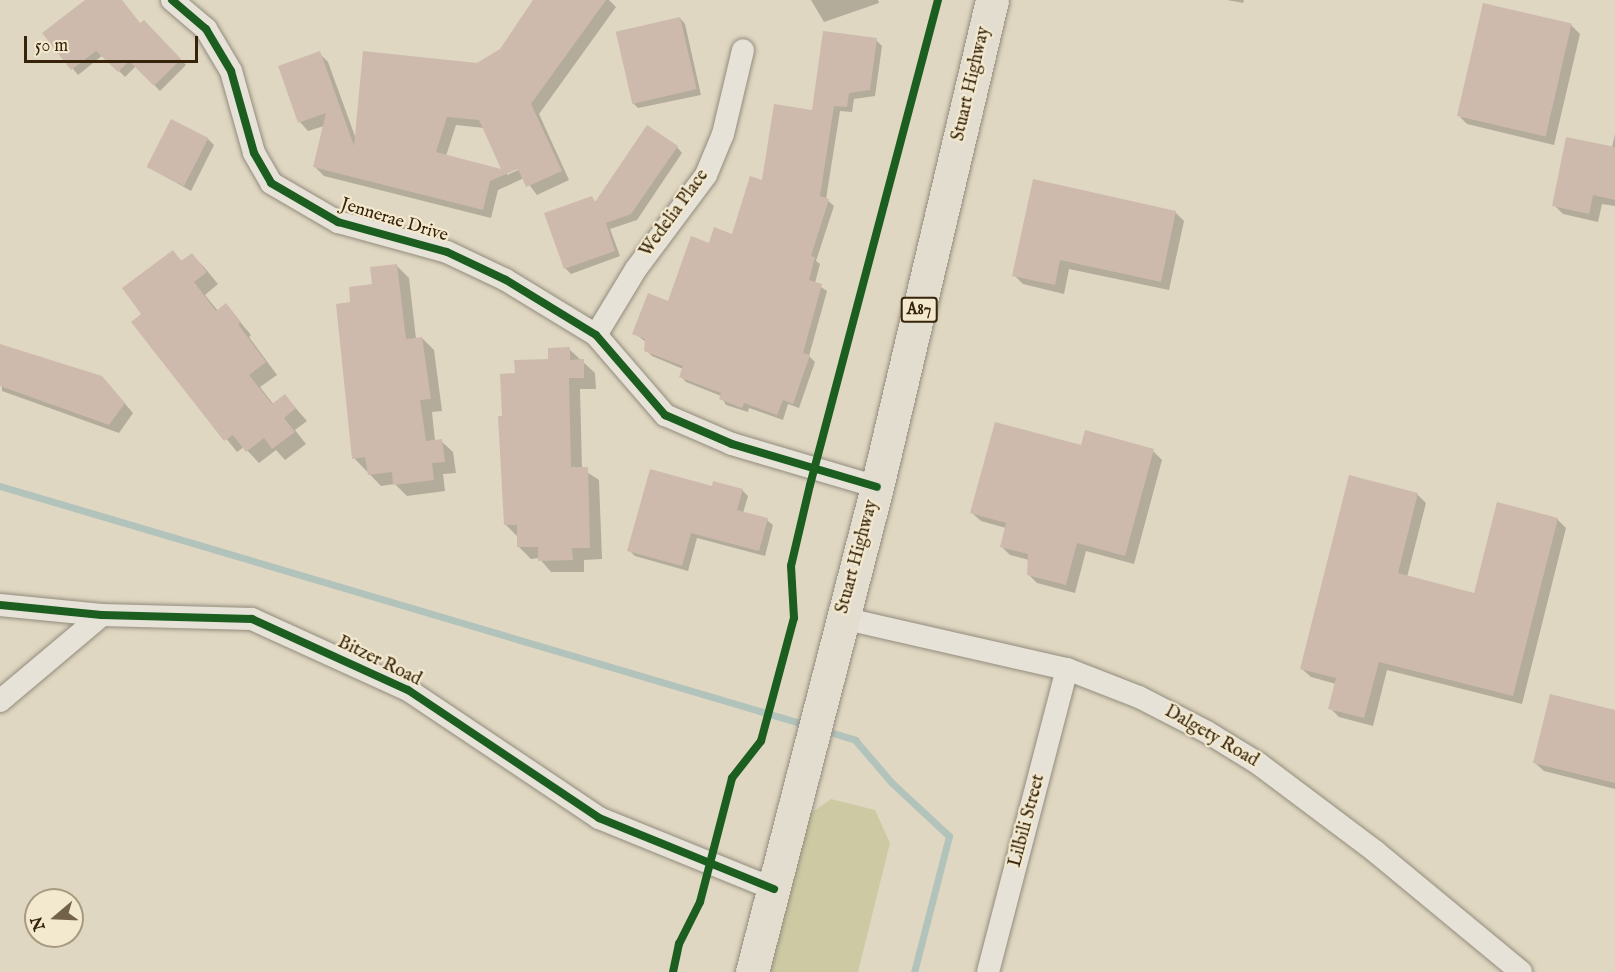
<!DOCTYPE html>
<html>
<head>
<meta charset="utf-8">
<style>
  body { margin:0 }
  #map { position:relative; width:1615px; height:972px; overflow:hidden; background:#e0d7c2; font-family:"IM FELL English",serif }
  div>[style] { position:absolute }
  .green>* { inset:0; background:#cdcaa3 }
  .shadow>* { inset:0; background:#0003 }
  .stream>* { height:7px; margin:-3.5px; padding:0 3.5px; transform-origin:3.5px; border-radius:3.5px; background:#b1c3bb }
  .building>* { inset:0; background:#cdbaad; transform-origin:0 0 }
  .roads { filter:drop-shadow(0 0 2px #938c7d) drop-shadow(0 0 2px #938c7d) }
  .minor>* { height:22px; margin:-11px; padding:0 11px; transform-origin:11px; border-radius:11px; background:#e6e2d7 }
  .highway>* { height:33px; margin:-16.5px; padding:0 16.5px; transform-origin:16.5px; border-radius:16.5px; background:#e3ddd0 }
  .cycleway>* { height:8px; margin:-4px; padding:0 4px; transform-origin:4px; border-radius:4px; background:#1b5e20 }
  span { translate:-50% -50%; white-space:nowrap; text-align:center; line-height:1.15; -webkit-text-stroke:4.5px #f3e9cf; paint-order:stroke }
  .shield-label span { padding:2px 4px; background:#f3e9cf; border:2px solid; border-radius:4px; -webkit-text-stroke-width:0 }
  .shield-label { font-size:16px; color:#362309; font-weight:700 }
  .street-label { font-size:18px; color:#362309 }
  .north { position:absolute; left:24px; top:888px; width:60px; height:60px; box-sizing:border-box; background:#f3e9cf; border:2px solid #a79a80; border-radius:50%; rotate:251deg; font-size:16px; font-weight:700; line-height:24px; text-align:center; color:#362309 }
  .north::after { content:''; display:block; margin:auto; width:21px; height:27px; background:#72624a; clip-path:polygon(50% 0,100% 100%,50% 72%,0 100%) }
  .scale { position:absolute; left:24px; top:36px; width:174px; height:27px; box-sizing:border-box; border:3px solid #362309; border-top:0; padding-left:8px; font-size:18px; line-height:21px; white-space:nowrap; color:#362309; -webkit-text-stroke:4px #f3e9cf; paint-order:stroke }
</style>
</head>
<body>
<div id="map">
  <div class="green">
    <div style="clip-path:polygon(831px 799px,875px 810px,890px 843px,858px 972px,752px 972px,789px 829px)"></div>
  </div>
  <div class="shadow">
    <div style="clip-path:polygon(88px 0,121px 0,141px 25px,144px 22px,186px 65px,160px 91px,136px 66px,125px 77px,103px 55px,78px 75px,44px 34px)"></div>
    <div style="clip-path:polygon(evenodd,535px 0,609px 0,616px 7px,539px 114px,569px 180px,537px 195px,524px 178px,498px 190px,491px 218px,324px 176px,315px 167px,324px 126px,308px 131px,300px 122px,319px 53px,328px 62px,356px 139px,501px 50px,535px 0,456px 125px,484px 128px,503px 171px,446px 156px,456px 125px,535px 0,525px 167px,507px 175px,507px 172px,525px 167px)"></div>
    <div style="clip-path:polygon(811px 0,878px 0,879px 3px,824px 22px)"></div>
    <div style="clip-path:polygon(1227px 0,1244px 0,1243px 3px)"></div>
    <div style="clip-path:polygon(680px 18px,685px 24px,701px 95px,638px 108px,632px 102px)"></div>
    <div style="clip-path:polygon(1571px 25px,1580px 34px,1554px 145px,1467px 124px,1458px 115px)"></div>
    <div style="clip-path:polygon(876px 40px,882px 46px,875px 96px,854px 99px,852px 112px,840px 111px,826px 199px,834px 206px,816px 261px,820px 264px,815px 283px,827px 291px,809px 356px,815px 362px,799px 408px,788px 404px,783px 420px,749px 408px,748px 412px,726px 405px,721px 396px,686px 382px,681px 376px,683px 369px,652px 356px,646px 350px,646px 342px,634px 333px,669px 303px,710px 245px,733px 236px,763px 182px,814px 112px)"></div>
    <div style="clip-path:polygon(1615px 134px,1615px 206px,1602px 204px,1598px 222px,1563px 214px,1554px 205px,1612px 148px)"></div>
    <div style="clip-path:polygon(208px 139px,214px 145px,191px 191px,148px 167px)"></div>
    <div style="clip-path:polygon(677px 147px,682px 153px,637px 220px,610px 229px,620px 256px,571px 274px,565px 268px,592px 198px,596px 203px)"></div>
    <div style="clip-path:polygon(1175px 212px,1184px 221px,1169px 290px,1069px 269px,1064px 294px,1023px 284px,1014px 275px)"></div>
    <div style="clip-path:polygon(172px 252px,183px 262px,192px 255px,204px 267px,218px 284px,205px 295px,218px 311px,226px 305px,251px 335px,249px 337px,277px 375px,260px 387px,274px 405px,285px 396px,307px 421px,295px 430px,306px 444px,285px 460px,276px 450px,259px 463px,244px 447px,237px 452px,133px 322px,143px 314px)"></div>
    <div style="clip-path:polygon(397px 266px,409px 278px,416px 339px,422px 338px,434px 350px,442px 411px,432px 412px,435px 441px,441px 441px,453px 452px,456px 473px,443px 474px,445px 491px,407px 496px,395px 484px,381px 486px,354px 458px,352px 303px)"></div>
    <div style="clip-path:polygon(0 346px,102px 377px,133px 413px,119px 433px,2px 391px)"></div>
    <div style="clip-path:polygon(569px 349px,595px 373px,596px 389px,580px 389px,582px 469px,599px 480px,602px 559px,584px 560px,584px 572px,551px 572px,539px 558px,531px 559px,519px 547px,518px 537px,506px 525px,503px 418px,516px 375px)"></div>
    <div style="clip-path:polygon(1082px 447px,1153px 451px,1162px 460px,1134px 564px,1086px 551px,1075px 593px,1037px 583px,1028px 574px,1029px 560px,1010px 555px,1001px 546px,1006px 528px,981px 521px,972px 513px)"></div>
    <div style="clip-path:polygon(713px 488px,742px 490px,748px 496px,743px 513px,767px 520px,773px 525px,765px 556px,697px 538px,688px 571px,635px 556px,629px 550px)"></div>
    <div style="clip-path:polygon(1417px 494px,1426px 503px,1407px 577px,1475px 595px,1557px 519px,1566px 528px,1522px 704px,1387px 670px,1373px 726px,1339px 717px,1330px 708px,1336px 684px,1311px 677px,1302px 669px)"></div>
    <div style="clip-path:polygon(1615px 712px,1615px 789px,1544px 771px,1535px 763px)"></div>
  </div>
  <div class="stream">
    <div style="left:0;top:486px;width:842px;rotate:16.5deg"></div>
    <div style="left:823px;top:730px;width:34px;rotate:17deg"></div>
    <div style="left:855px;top:740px;width:57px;rotate:49.3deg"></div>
    <div style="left:892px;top:783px;width:78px;rotate:42.9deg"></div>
    <div style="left:949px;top:836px;width:140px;rotate:104.4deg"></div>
  </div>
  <div class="building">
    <div style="clip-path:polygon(85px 0,122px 0,140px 23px,144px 20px,181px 59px,154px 86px,129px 61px,118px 72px,96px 51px,71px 70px,42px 33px)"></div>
    <div style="clip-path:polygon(evenodd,533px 0,606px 0,531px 104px,562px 171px,526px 187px,518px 169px,490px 181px,483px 210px,313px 167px,326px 113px,298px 123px,278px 66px,320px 51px,354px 146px,363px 51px,477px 63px,500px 49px,533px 0,447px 117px,479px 120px,501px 169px,436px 152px,447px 117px)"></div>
    <div style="left:1483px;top:3px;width:91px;height:116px;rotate:13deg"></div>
    <div style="left:680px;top:17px;width:74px;height:66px;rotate:77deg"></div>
    <div style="clip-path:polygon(823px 31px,877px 38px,870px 90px,849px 93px,847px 107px,834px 106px,820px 196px,829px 199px,811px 256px,815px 257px,809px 280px,822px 284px,803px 353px,810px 355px,793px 404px,783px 400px,777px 415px,744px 403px,742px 408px,719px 399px,721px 393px,679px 377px,683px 366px,644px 351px,645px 339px,632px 334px,648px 293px,668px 301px,691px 236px,709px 243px,714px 227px,732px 234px,750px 176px,762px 180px,774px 104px,812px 110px)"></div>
    <div style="left:171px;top:119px;width:42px;height:54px;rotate:27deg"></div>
    <div style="clip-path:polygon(647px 125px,678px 146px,631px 214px,606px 223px,615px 251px,564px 269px,544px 213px,592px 196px,595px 202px)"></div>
    <div style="clip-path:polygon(1566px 137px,1615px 147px,1615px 200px,1593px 195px,1589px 214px,1552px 206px)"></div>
    <div style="clip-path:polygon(1033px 179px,1176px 211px,1161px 282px,1060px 260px,1055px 285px,1012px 276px)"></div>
    <div style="clip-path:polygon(173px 250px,181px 261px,192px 253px,207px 272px,194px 282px,216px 311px,226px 303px,241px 322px,238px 324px,266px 362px,249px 375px,272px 404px,285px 394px,296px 408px,284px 418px,295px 432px,272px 449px,264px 438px,246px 452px,233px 435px,224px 441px,131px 322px,141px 314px,122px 288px)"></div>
    <div style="clip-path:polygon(397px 264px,406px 339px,422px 337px,431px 399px,420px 400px,426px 441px,442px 439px,445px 462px,432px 463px,434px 480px,393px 485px,392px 472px,368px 475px,365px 457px,352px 459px,336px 304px,350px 302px,349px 287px,372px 284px,370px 267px)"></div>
    <div style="clip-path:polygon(0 344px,102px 376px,125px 403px,109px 425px,0 386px)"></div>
    <div style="clip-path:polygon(570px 347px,570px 360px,584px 359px,584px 378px,569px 378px,571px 467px,588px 467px,590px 548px,572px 548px,573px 560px,538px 561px,538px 547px,517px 547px,517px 525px,504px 525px,498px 416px,502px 416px,500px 374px,515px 373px,514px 360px,548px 359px,548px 348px)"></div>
    <div style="clip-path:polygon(995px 422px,1081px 445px,1085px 430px,1154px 449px,1125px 556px,1077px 543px,1066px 585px,1027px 575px,1028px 554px,1000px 547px,1006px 523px,970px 513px)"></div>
    <div style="clip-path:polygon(650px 469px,712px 486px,713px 481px,743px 489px,737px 510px,768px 518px,759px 551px,691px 533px,682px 566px,627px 551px)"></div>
    <div style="clip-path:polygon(1349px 475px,1418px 493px,1398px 573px,1474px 593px,1497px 502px,1558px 518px,1513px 696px,1379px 662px,1364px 718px,1328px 709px,1336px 678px,1300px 669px)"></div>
    <div style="clip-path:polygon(1550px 694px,1615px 710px,1615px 783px,1533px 763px)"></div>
  </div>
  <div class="roads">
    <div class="minor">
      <div style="left:172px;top:0;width:45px;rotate:40.5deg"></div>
      <div style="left:206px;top:29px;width:49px;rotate:59.2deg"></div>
      <div style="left:231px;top:71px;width:85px;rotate:74.3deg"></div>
      <div style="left:254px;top:153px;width:34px;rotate:60deg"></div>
      <div style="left:271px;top:183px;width:78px;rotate:30.2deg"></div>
      <div style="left:338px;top:222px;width:113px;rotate:15.4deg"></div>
      <div style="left:447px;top:252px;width:65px;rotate:25.4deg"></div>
      <div style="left:506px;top:280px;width:105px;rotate:31.4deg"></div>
      <div style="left:596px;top:335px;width:106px;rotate:49.2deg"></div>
      <div style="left:665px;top:415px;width:73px;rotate:23.4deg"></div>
      <div style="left:732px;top:444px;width:151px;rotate:16.5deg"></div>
      <div style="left:596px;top:335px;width:77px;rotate:-58.8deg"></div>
      <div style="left:636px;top:269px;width:117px;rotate:-53.3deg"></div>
      <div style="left:706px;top:175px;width:44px;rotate:-67.5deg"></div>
      <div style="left:723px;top:134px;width:86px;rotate:-76.6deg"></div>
      <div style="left:0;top:605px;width:102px;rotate:5.6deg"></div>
      <div style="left:102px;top:615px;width:150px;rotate:1.5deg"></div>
      <div style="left:252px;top:619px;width:171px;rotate:24.5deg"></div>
      <div style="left:408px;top:690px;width:230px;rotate:33.8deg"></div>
      <div style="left:599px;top:818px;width:189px;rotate:22.1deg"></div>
      <div style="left:842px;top:618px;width:231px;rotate:12.8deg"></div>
      <div style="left:1067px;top:669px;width:77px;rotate:21.3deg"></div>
      <div style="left:1139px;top:697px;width:76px;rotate:27.2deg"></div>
      <div style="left:1207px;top:732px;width:61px;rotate:31.6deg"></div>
      <div style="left:1259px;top:764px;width:146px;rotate:36.9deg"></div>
      <div style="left:1376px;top:852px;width:188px;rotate:39.6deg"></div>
      <div style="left:0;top:701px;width:133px;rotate:-40.1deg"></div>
      <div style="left:988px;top:972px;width:313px;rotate:-75.4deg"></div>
    </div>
    <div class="highway">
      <div style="left:752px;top:972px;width:501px;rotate:-75.55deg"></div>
      <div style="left:877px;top:487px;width:500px;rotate:-76.71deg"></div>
    </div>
  </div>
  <div class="cycleway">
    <div style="left:172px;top:0;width:45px;rotate:40.5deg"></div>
    <div style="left:206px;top:29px;width:49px;rotate:59.2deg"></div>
    <div style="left:231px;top:71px;width:85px;rotate:74.3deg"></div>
    <div style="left:254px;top:153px;width:34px;rotate:60deg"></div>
    <div style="left:271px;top:183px;width:78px;rotate:30.2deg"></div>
    <div style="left:338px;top:222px;width:113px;rotate:15.4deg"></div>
    <div style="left:447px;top:252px;width:65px;rotate:25.4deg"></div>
    <div style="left:506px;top:280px;width:105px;rotate:31.4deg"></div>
    <div style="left:596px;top:335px;width:106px;rotate:49.2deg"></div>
    <div style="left:665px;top:415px;width:73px;rotate:23.4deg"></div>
    <div style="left:732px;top:444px;width:151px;rotate:16.5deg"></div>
    <div style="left:0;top:605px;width:102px;rotate:5.6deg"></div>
    <div style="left:102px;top:615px;width:150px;rotate:1.5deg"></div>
    <div style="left:252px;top:619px;width:171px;rotate:24.5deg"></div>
    <div style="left:408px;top:690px;width:230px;rotate:33.8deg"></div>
    <div style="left:599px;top:818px;width:189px;rotate:22.1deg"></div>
    <div style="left:673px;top:972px;width:29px;rotate:-78deg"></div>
    <div style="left:679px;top:944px;width:47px;rotate:-63.4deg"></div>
    <div style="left:700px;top:902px;width:128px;rotate:-75.5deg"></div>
    <div style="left:732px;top:778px;width:47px;rotate:-51.9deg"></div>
    <div style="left:761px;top:741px;width:127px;rotate:-75deg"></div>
    <div style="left:794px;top:618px;width:52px;rotate:-93.3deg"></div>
    <div style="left:791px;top:566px;width:83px;rotate:-76.8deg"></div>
    <div style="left:810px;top:485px;width:502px;rotate:-75.22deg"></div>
  </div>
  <div class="shield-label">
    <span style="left:919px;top:310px">A87</span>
  </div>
  <div class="street-label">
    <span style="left:972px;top:84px;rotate:-77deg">Stuart Highway</span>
    <span style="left:675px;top:214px;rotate:-54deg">Wedelia Place</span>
    <span style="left:394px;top:221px;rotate:17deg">Jennerae Drive</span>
    <span style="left:858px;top:557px;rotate:-75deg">Stuart Highway</span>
    <span style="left:379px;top:662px;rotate:26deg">Bitzer Road</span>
    <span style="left:1211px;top:737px;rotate:30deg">Dalgety Road</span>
    <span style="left:1028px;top:821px;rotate:-75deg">Lilbili Street</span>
  </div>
  <div class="north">N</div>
  <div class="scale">50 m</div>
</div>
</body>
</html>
